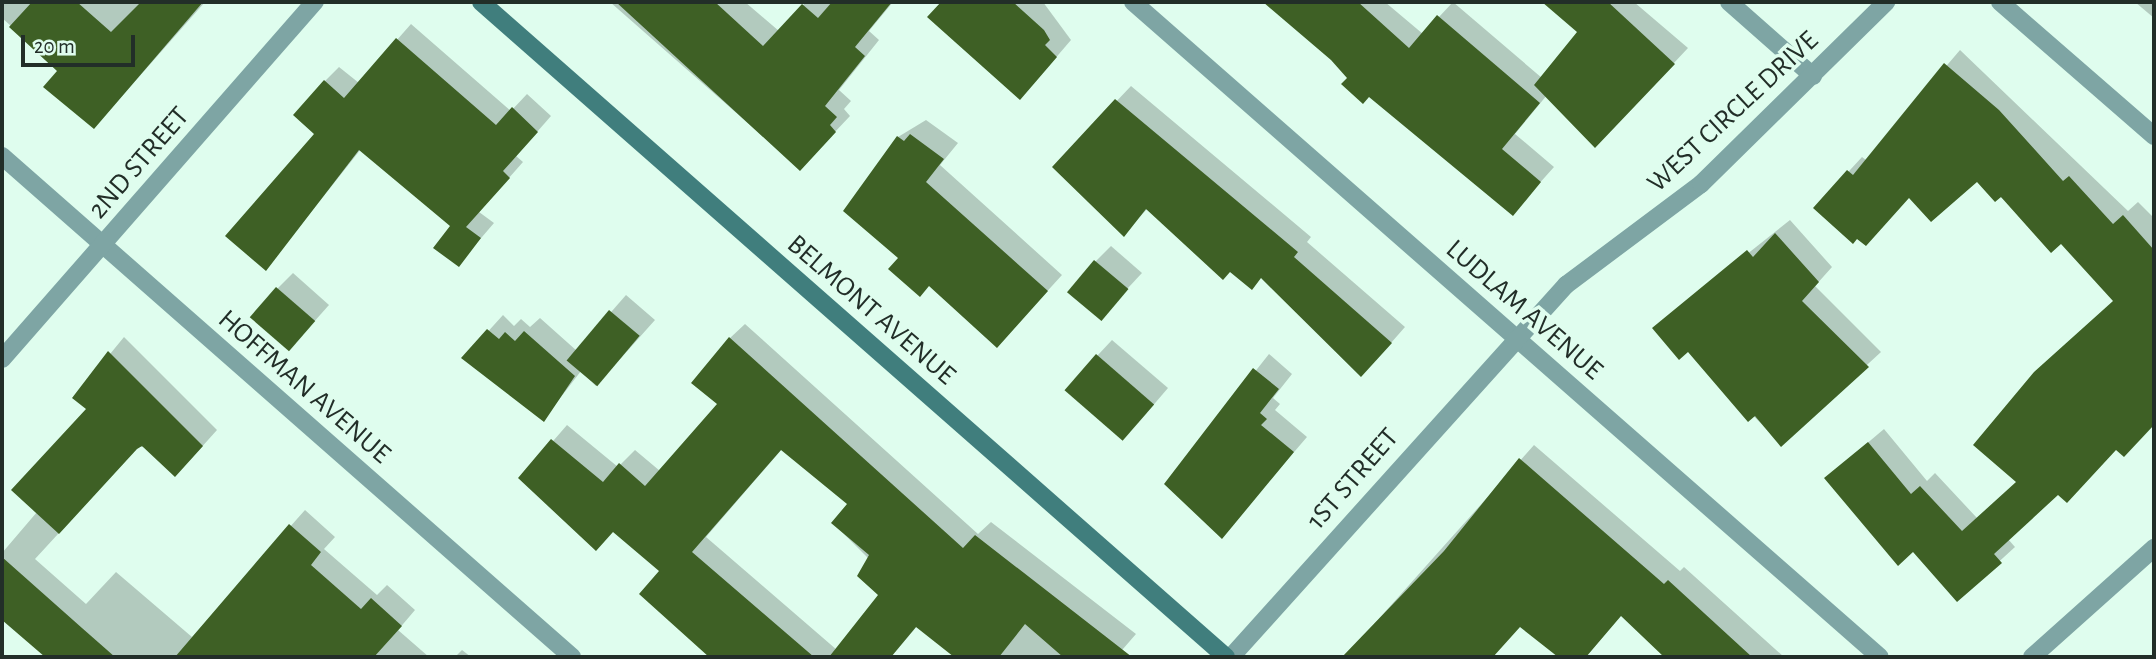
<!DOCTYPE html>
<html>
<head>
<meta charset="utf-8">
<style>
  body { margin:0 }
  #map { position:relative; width:2156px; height:659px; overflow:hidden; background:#dffdee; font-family:"Alegreya Sans",sans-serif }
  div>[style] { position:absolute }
  .shadow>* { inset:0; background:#0003 }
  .building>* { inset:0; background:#3e6025; transform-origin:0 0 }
  .street>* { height:18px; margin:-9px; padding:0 9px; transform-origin:9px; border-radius:9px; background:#7ea5a4 }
  .secondary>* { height:18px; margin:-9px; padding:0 9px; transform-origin:9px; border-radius:9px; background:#407e7d }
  span { translate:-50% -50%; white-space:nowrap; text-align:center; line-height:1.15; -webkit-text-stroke:7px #dffdee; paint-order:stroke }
  .street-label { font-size:28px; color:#222e28 }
  .frame { position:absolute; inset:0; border:4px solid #222e28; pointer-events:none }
  .scale { position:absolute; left:21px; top:35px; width:114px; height:32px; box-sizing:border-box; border:4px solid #222e28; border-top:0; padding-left:9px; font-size:21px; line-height:24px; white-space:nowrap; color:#222e28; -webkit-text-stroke:5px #dffdee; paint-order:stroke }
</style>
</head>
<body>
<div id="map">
  <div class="shadow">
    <div style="clip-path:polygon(2px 2px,205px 2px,108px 112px,2px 18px)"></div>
    <div style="clip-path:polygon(610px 2px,745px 2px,779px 31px,806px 2px,893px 2px,869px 31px,879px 40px,839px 90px,851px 101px,844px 109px,850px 116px,800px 169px)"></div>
    <div style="clip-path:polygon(944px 2px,1043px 2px,1071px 40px,1035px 82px,929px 17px)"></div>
    <div style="clip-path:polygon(1267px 2px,1385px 2px,1423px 34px,1453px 2px,1542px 78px,1579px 32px,1544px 2px,1634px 2px,1688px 48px,1610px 131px,1547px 95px,1515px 134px,1554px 167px,1512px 214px)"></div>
    <div style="clip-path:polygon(2135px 2px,2154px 2px,2154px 18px)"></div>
    <div style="clip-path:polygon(411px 24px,511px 111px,527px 94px,551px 116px,516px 156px,523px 162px,479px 212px,494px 223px,458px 265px,453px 226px,361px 149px,266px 269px,317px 134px,325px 81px,339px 67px,359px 83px)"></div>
    <div style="clip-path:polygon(1960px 50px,2128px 211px,2138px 202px,2154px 218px,2154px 422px,2138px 440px,2117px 448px,2058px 492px,2008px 539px,2015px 547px,1957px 600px,1913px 550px,1826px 478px,1884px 429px,1927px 481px,1935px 473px,1977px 518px,2018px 481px,2114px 300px,2061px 241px,1977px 180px,1815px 208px,1862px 157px,1866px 160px)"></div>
    <div style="clip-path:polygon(1131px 86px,1311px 237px,1307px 242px,1405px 327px,1376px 360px,1262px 277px,1148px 208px,1124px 234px,1054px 167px)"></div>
    <div style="clip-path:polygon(926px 120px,958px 143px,940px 165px,1062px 275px,1012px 330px,900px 257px,898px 137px)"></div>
    <div style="clip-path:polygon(1790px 220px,1832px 267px,1815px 286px,1881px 352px,1781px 444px,1689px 350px,1654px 328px)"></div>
    <div style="clip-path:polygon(1111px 246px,1142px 273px,1100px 318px,1095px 262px)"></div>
    <div style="clip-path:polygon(293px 273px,329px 305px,304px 333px,277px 289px)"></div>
    <div style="clip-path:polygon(626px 295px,655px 320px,596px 386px,581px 371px,544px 419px,464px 358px,503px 315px,514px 326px,521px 319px,530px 327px,540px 318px,577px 351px)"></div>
    <div style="clip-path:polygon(evenodd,745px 324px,978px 534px,991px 522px,1136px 634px,1116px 657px,957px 657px,918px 625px,891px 657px,725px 657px,662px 571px,614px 530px,521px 478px,567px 425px,618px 467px,635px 450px,660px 471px,719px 404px,730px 338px,745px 324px,782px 449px,850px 504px,833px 523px,868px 558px,881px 595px,837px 650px,706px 537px,782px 449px)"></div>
    <div style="clip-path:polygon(124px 337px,217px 430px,190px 460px,139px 446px,35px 559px,86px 604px,116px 572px,192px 637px,305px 510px,335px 537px,324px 549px,377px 595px,387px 585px,415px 610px,398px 630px,429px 657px,50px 657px,2px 617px,2px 553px,37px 512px,89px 409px,74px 398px)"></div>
    <div style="clip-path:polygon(1112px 340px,1168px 388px,1138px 423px,1097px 356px)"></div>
    <div style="clip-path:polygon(1269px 354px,1292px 374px,1273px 398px,1280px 404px,1275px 410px,1307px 437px,1222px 536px,1166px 484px)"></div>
    <div style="clip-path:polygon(1534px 445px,1680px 571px,1684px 567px,1784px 657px,1669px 657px,1622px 614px,1586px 657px,1560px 657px,1521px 625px,1492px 657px,1360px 657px,1351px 650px)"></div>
    <div style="clip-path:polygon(462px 650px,471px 657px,455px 657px)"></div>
  </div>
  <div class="building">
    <div style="clip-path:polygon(32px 2px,77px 2px,111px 32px,141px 2px,203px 2px,94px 129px,43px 87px,57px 71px,9px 27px)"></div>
    <div style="clip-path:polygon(616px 2px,715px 2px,763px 46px,802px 4px,818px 18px,832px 2px,892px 2px,855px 47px,865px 56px,825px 106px,837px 117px,830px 125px,836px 132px,800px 171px)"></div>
    <div style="clip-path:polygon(941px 2px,1013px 2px,1044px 30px,1050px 40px,1045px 45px,1057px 57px,1020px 100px,927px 17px)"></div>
    <div style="clip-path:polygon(1263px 2px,1358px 2px,1409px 48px,1437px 15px,1540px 103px,1502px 149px,1541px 182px,1513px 216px,1369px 97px,1363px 104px,1341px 84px,1347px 78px,1331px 60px)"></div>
    <div style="clip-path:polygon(1542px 2px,1608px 2px,1675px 64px,1595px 148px,1534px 85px,1577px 32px)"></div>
    <div style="clip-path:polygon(396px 38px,496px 125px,512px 107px,538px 132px,503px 171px,510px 178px,466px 227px,481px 238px,459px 267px,433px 248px,450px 226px,359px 150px,266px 271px,225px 236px,314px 134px,293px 115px,324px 80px,344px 98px)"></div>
    <div style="clip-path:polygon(1944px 63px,1999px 110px,2063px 181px,2069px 176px,2113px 224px,2123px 215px,2154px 250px,2154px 425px,2124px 457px,2116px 450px,2067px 503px,2058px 495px,1994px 554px,2002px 563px,1957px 602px,1913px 552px,1898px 566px,1824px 478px,1868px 442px,1911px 494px,1920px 486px,1962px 531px,2016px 482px,1973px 445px,2034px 372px,2113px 301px,2061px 244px,2051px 253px,2001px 197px,1995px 202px,1977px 182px,1931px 222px,1909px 198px,1866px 246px,1857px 239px,1853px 244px,1813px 208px,1847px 170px,1853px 175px)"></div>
    <div style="clip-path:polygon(1115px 99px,1298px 252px,1294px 257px,1392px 343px,1361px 377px,1261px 278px,1252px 290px,1230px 272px,1223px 280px,1146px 209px,1124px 237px,1052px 167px)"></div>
    <div style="clip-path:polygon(910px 134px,944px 159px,926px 182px,1048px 291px,997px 348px,929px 286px,920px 297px,888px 269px,898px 258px,843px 211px,897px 136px,904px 141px)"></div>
    <div style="clip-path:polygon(1775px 233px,1819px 282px,1802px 301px,1869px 367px,1781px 447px,1755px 416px,1748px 422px,1688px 352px,1679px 360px,1652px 328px,1747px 250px,1753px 257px)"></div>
    <div style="left:1094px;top:260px;width:45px;height:42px;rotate:40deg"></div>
    <div style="left:276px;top:287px;width:52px;height:40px;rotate:41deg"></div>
    <div style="left:609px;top:310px;width:40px;height:66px;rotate:40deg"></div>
    <div style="clip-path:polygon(487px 329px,499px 339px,505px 332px,515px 341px,524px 331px,575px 376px,544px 422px,461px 358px)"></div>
    <div style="clip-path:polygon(729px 337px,963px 548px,975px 535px,1132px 657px,1063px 657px,1025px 624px,999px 657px,954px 657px,916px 627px,891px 657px,829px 657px,878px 595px,857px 576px,869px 555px,831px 523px,847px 504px,781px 450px,692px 552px,814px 657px,709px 657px,639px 594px,659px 571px,613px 532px,596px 551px,518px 478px,551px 439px,603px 482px,619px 463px,645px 486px,717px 404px,691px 383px)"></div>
    <div style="clip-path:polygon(108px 351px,203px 446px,175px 477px,142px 446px,137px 449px,59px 534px,11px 490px,86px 409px,72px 398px)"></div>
    <div style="left:1096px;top:354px;width:77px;height:48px;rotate:41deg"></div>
    <div style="clip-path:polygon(1253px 368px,1279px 389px,1260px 413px,1267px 419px,1261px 425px,1294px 452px,1222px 539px,1164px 484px)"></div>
    <div style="clip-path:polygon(1519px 458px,1664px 584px,1668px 580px,1752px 657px,1664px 657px,1621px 616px,1586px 657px,1558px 657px,1520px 627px,1493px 657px,1342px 657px,1444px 551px)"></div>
    <div style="clip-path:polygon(289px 524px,321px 552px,311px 565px,361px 609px,371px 598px,402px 626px,374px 657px,175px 657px)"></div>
    <div style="clip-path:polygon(2px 557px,82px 628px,115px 657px,45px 657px,2px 620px)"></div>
  </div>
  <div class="street">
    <div style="left:1133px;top:2px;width:993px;rotate:41.25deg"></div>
    <div style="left:1729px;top:2px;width:112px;rotate:41.4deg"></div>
    <div style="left:2000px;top:2px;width:204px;rotate:41deg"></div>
    <div style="left:2px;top:156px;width:759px;rotate:41.31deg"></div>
    <div style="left:2px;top:359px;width:475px;rotate:-48.8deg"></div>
    <div style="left:1231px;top:657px;width:501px;rotate:-48deg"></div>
    <div style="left:1566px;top:285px;width:169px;rotate:-36.8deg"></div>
    <div style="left:1701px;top:184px;width:260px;rotate:-44.5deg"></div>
    <div style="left:2032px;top:657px;width:164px;rotate:-41.8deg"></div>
  </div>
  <div class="secondary">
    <div style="left:481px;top:2px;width:992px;rotate:41.32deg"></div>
  </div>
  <div class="street-label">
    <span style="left:1733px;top:112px;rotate:-43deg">WEST CIRCLE DRIVE</span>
    <span style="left:139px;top:163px;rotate:-49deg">2ND STREET</span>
    <span style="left:871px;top:310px;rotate:41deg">BELMONT AVENUE</span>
    <span style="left:1524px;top:310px;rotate:41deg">LUDLAM AVENUE</span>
    <span style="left:304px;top:387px;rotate:41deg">HOFFMAN AVENUE</span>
    <span style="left:1353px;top:479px;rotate:-49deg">1ST STREET</span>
  </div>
  <div class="frame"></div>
  <div class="scale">20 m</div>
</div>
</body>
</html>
